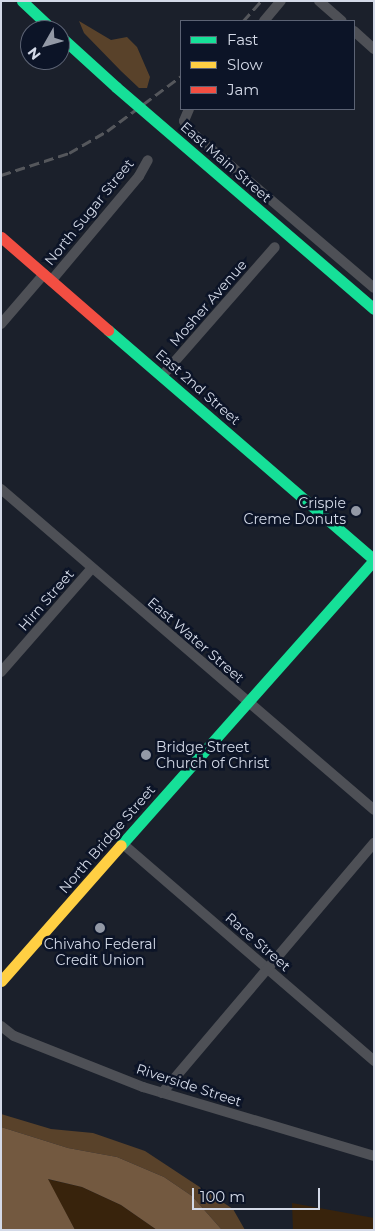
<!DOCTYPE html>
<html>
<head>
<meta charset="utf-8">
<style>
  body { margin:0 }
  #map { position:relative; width:375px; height:1231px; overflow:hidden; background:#1b202b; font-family:Montserrat,sans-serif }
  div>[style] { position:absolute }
  .green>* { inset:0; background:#38230c }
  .forest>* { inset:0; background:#59422a }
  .water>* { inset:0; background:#735940 }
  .street>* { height:10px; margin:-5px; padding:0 5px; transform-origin:5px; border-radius:5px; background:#4e5056 }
  .fast>* { height:11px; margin:-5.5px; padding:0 5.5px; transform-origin:5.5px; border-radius:5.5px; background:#16e098 }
  .slow>* { height:11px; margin:-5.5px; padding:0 5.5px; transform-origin:5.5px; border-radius:5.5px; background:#ffcf43 }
  .jam>* { height:11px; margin:-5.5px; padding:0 5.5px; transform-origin:5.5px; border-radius:5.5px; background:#f24e42 }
  .rail>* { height:2.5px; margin-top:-1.25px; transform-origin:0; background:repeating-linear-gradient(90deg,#55575c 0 10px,transparent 0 15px) }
  .fast-bridge>* { height:11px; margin:-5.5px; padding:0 5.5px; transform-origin:5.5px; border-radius:5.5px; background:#16e098 }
  .dots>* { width:14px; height:14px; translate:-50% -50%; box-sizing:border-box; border:2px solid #0c1427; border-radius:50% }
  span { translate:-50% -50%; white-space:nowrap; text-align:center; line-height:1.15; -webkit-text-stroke:5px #0c1427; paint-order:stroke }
  .street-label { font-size:14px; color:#d4dae8 }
  .poi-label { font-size:14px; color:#d4dae8 }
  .right { translate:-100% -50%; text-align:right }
  .left { translate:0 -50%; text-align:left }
  .frame { position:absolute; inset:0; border:2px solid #d4dae8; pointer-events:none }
  .legend { position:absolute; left:180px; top:20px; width:175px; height:90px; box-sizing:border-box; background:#0c1427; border:1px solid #5c6374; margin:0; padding:6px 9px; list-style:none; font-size:15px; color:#d4dae8 }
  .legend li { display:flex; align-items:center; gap:10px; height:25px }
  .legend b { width:25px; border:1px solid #5c6374 }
  .north { position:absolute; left:20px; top:20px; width:50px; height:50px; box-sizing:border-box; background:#0c1427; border:1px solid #5c6374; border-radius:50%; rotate:232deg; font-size:14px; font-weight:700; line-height:20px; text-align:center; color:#d4dae8 }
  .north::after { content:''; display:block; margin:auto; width:18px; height:22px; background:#9399a6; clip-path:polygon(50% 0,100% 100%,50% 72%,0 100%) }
  .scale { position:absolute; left:192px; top:1188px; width:128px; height:22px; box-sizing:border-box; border:2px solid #d4dae8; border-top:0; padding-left:6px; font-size:15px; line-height:18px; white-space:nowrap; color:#d4dae8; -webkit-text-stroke:4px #0c1427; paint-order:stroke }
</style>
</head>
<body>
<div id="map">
  <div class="green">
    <div style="clip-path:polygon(47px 1179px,82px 1187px,121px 1205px,157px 1230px,75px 1230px)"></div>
    <div style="clip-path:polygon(292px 1203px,374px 1218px,374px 1230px,293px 1230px)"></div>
  </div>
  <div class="forest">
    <div style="clip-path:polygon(79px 21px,111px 40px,127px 37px,137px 47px,150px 77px,147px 88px,139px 88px,121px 71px,84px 33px)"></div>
    <div style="clip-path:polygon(1px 1114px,51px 1129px,93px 1133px,145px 1151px,233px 1209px,245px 1230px,222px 1230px,192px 1196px,164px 1177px,117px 1157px,68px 1148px,1px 1127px)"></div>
  </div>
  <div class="water">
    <div style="clip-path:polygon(1px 1127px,68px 1148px,117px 1157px,164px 1177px,192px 1196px,222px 1230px,157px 1230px,121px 1205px,82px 1187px,48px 1179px,75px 1230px,1px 1230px)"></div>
  </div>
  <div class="street">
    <div style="left:319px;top:1px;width:30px;rotate:41deg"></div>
    <div style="left:264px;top:21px;width:26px;rotate:-50deg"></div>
    <div style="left:354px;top:31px;width:27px;rotate:42deg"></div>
    <div style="left:189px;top:109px;width:13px;rotate:113deg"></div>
    <div style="left:184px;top:121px;width:10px;rotate:61deg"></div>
    <div style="left:189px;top:130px;width:243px;rotate:40.5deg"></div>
    <div style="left:51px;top:281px;width:137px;rotate:-50deg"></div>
    <div style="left:139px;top:176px;width:18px;rotate:-61deg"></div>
    <div style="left:1px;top:324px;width:66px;rotate:-49.3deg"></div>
    <div style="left:162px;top:376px;width:171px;rotate:-48.8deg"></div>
    <div style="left:1px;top:489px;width:492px;rotate:40.7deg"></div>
    <div style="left:1px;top:672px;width:138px;rotate:-48.8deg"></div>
    <div style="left:123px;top:844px;width:332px;rotate:40.8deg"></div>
    <div style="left:1px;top:1026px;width:16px;rotate:38deg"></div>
    <div style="left:14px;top:1036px;width:139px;rotate:21.6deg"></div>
    <div style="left:143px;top:1087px;width:241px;rotate:16.6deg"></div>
    <div style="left:162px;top:1093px;width:328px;rotate:-49.7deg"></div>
  </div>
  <div class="fast">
    <div style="left:22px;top:1px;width:42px;rotate:43.1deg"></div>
    <div style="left:60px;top:36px;width:76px;rotate:42.3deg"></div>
    <div style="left:108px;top:330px;width:352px;rotate:40.8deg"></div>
    <div style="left:121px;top:845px;width:381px;rotate:-48.4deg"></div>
  </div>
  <div class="slow">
    <div style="left:1px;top:981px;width:181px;rotate:-48.6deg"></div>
  </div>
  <div class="jam">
    <div style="left:1px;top:237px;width:142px;rotate:41deg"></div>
  </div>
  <div class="rail">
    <div style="left:243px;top:21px;width:27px;rotate:-48deg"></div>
    <div style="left:1px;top:175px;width:71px;rotate:-17.9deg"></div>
    <div style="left:69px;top:153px;width:44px;rotate:-30.1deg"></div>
    <div style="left:107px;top:131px;width:92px;rotate:-36.6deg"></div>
  </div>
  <div class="fast-bridge">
    <div style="left:116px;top:87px;width:340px;rotate:40.7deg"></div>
  </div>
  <div class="dots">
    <div style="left:356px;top:511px;background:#9399a6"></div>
    <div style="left:146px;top:755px;background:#9399a6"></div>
    <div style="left:100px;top:928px;background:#9399a6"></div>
  </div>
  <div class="street-label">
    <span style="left:226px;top:162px;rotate:41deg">East Main Street</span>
    <span style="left:89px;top:212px;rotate:-51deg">North Sugar Street</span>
    <span style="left:208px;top:303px;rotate:-49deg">Mosher Avenue</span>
    <span style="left:198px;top:387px;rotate:41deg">East 2nd Street</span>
    <span style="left:46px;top:600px;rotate:-49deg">Hirn Street</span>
    <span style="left:196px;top:640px;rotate:41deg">East Water Street</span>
    <span style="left:107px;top:839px;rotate:-49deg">North Bridge Street</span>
    <span style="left:258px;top:942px;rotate:41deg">Race Street</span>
    <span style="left:189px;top:1085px;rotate:18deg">Riverside Street</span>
  </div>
  <div class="poi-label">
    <span class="right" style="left:346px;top:511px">Crispie<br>Creme Donuts</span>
    <span class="left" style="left:156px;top:755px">Bridge Street<br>Church of Christ</span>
    <span style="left:100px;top:952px">Chivaho Federal<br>Credit Union</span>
  </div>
  <div class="frame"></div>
  <ul class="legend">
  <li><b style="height:6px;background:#16e098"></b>Fast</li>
  <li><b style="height:6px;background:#ffcf43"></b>Slow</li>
  <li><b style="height:6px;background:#f24e42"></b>Jam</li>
  </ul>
  <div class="north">N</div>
  <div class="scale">100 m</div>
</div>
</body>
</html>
